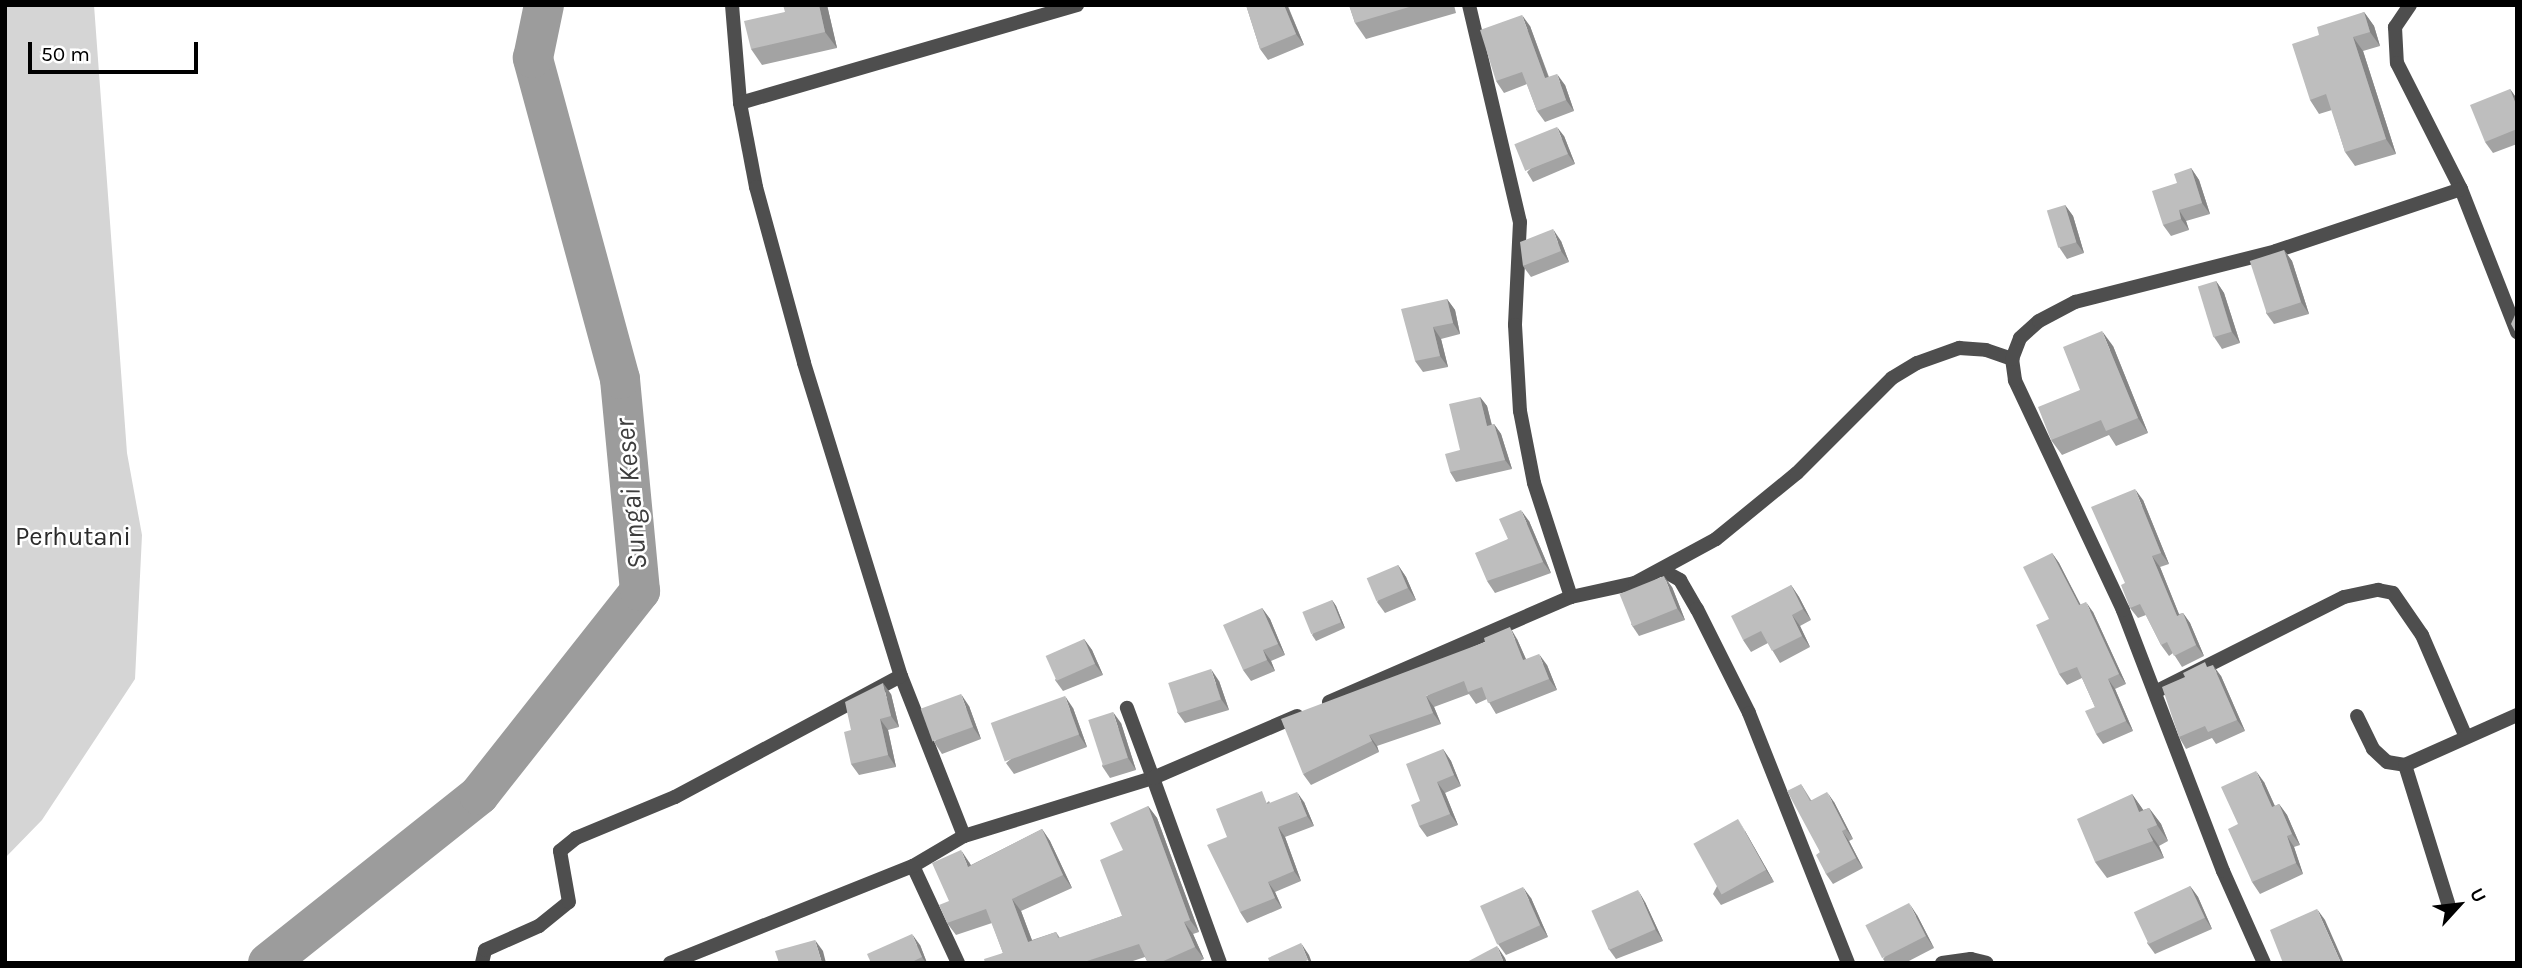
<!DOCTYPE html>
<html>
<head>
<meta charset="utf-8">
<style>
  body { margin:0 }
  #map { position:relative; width:2522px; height:968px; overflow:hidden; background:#fff; font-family:Karla,sans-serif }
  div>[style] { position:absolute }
  .green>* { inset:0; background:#d5d5d5 }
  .river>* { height:40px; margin:-20px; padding:0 20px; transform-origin:20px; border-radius:20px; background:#9c9c9c }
  .street>* { height:14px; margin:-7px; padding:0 7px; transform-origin:7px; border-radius:7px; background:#4e4e4e }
  .wall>* { inset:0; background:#a3a3a3 }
  .shaded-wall>* { inset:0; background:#858585 }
  .building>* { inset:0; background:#bebebe; transform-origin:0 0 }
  span { translate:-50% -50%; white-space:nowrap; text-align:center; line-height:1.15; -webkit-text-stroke:5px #fff; paint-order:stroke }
  .park-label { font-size:26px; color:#2c2c2c }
  .water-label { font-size:28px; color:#3d3d3d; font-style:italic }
  .frame { position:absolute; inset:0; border:7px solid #000; pointer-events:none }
  .north { position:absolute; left:2424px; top:870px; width:70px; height:70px; -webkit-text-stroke:5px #fff; paint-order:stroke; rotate:63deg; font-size:19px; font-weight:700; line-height:28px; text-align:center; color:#000 }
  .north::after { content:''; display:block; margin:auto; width:24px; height:32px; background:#000; clip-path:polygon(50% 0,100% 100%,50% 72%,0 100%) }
  .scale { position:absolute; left:28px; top:42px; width:170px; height:32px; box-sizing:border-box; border:4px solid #000; border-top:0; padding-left:9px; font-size:21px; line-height:24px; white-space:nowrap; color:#000; -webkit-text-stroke:5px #fff; paint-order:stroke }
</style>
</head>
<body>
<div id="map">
  <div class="green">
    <div style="clip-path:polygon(5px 5px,94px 5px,127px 453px,142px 535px,135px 679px,42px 820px,5px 858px)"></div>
  </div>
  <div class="river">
    <div style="left:268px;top:963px;width:270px;rotate:-38.5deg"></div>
    <div style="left:479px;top:795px;width:260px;rotate:-51.7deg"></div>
    <div style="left:640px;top:591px;width:213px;rotate:-95.4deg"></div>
    <div style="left:620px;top:379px;width:333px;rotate:-105.2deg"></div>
    <div style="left:533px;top:58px;width:54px;rotate:-78.3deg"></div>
  </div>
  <div class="street">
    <div style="left:732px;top:5px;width:98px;rotate:85.3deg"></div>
    <div style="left:740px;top:103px;width:86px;rotate:79.2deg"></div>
    <div style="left:756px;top:187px;width:182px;rotate:74.7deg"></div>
    <div style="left:804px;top:363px;width:328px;rotate:72.8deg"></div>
    <div style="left:901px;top:676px;width:172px;rotate:68.5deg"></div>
    <div style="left:1469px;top:5px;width:223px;rotate:76.8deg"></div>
    <div style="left:1520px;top:222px;width:103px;rotate:92.8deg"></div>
    <div style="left:1515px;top:325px;width:86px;rotate:86.7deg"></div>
    <div style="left:1520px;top:411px;width:73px;rotate:79deg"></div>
    <div style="left:1534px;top:483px;width:120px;rotate:72deg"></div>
    <div style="left:2410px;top:5px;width:27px;rotate:124deg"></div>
    <div style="left:2395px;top:27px;width:36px;rotate:87deg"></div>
    <div style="left:2397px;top:63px;width:141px;rotate:63.1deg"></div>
    <div style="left:2461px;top:189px;width:154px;rotate:68.6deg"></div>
    <div style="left:740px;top:103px;width:351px;rotate:-16.2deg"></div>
    <div style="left:1662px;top:570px;width:21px;rotate:29deg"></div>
    <div style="left:1680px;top:580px;width:34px;rotate:60deg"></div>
    <div style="left:1697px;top:609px;width:116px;rotate:63.4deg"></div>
    <div style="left:1749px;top:713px;width:269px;rotate:68.4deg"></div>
    <div style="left:2159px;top:690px;width:207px;rotate:-26.7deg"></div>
    <div style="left:2344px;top:597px;width:35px;rotate:-12deg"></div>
    <div style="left:2378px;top:590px;width:15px;rotate:11deg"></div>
    <div style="left:2393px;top:593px;width:51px;rotate:55.4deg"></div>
    <div style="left:2422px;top:635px;width:111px;rotate:66.7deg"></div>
    <div style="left:1329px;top:702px;width:264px;rotate:-23.5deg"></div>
    <div style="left:1571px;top:597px;width:66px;rotate:-12.3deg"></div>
    <div style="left:1635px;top:583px;width:92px;rotate:-28.5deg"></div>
    <div style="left:1716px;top:539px;width:104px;rotate:-39.2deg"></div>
    <div style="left:1797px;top:473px;width:134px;rotate:-45deg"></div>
    <div style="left:1892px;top:378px;width:29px;rotate:-31deg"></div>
    <div style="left:1917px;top:363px;width:45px;rotate:-19.7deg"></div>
    <div style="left:1959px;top:348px;width:27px;rotate:4deg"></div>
    <div style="left:1986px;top:350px;width:28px;rotate:19deg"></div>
    <div style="left:2357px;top:716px;width:37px;rotate:64deg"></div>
    <div style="left:2373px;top:749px;width:19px;rotate:43deg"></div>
    <div style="left:2387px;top:762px;width:18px;rotate:9deg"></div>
    <div style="left:2405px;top:765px;width:123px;rotate:-24.1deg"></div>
    <div style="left:2405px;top:765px;width:145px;rotate:72.7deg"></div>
    <div style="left:913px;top:866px;width:107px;rotate:65.1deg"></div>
    <div style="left:482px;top:963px;width:13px;rotate:-77deg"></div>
    <div style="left:485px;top:950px;width:59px;rotate:-24deg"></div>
    <div style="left:539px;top:926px;width:38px;rotate:-39deg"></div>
    <div style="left:569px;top:902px;width:52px;rotate:-100deg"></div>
    <div style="left:560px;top:851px;width:21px;rotate:-39deg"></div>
    <div style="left:576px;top:838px;width:107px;rotate:-22.5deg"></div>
    <div style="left:675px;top:797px;width:256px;rotate:-28.2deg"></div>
    <div style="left:670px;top:963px;width:262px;rotate:-21.8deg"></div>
    <div style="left:913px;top:866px;width:59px;rotate:-30.5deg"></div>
    <div style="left:964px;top:836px;width:198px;rotate:-17.1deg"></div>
    <div style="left:1153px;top:778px;width:75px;rotate:-110.4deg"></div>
    <div style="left:1220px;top:963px;width:197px;rotate:-109.9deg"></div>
    <div style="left:1153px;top:778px;width:157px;rotate:-23.3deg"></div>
    <div style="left:1942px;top:963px;width:29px;rotate:-8deg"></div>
    <div style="left:1971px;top:959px;width:16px;rotate:14deg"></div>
    <div style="left:2264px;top:963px;width:101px;rotate:-114deg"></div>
    <div style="left:2223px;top:871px;width:280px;rotate:-111deg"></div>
    <div style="left:2123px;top:610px;width:254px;rotate:-115.2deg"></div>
    <div style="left:2015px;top:380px;width:21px;rotate:-98deg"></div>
    <div style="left:2012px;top:359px;width:22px;rotate:-69deg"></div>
    <div style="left:2020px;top:338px;width:25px;rotate:-42deg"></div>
    <div style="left:2039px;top:321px;width:41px;rotate:-27.8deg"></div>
    <div style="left:2075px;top:302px;width:207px;rotate:-14.2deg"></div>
    <div style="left:2276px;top:251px;width:195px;rotate:-18.5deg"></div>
  </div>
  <div class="wall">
    <div style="clip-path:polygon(827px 5px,837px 48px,762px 65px,751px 49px,785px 12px)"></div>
    <div style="clip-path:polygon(1246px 5px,1289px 5px,1288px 6px,1304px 45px,1268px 60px,1260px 49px)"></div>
    <div style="clip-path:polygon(1349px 5px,1454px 5px,1456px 13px,1366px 39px,1355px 23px)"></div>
    <div style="clip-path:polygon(2364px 12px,2374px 26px,2380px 46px,2363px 51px,2396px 154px,2355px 166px,2345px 152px,2332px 110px,2319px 114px,2310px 100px,2319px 35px)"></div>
    <div style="clip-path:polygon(1530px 26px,1549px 77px,1565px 85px,1574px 111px,1545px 122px,1537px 111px,1527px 84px,1504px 93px,1496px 81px)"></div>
    <div style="clip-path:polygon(2510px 89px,2517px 99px,2517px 144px,2493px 153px,2485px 142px)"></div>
    <div style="clip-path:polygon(1564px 136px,1575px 164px,1533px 182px,1527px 172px)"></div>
    <div style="clip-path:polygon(2191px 168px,2199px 180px,2210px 214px,2186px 221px,2189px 230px,2171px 236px,2163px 225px,2177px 183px)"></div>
    <div style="clip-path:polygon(2065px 205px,2073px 216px,2084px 253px,2067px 259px,2059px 247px)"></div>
    <div style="clip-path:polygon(1561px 241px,1569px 262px,1531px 277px,1523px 266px)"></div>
    <div style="clip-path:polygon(2284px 250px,2292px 261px,2309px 314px,2274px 324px,2266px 313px)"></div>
    <div style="clip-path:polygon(2216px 281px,2224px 293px,2240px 343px,2222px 349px,2214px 337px)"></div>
    <div style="clip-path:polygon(1447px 299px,1455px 310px,1460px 334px,1441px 339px,1448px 367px,1423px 372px,1415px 361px)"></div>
    <div style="clip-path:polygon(2113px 346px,2148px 433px,2116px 446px,2109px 435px,2062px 455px,2051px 440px,2080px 390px)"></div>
    <div style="clip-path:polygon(1480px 397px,1487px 406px,1492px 425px,1494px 424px,1501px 434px,1512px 469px,1456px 482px,1450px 472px,1460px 450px)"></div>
    <div style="clip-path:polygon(2143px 500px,2169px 564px,2160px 567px,2179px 614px,2183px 613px,2190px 623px,2204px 656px,2182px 667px,2173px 653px,2169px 656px,2161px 645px,2146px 615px,2138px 618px,2130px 608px,2125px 583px)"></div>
    <div style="clip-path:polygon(1529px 521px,1551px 573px,1495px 593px,1487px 581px,1508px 539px)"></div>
    <div style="clip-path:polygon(2052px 553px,2059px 563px,2080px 605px,2093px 612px,2126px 684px,2115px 689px,2133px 731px,2103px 744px,2096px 734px,2095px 707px,2082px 678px,2067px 685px,2059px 674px)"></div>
    <div style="clip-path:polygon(1398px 565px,1406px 577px,1416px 600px,1385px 613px,1377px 602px)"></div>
    <div style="clip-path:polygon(1791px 585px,1799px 597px,1811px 620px,1800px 626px,1810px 647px,1780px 663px,1768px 643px,1751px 652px,1743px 640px)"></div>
    <div style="clip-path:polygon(1672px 587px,1685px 620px,1639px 636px,1631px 624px)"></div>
    <div style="clip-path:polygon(1332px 600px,1336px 606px,1345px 628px,1316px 641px,1312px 635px)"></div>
    <div style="clip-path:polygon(1262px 608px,1270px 619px,1285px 655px,1271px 661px,1275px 671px,1251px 681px,1243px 670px)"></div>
    <div style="clip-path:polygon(1084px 639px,1092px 650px,1103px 675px,1063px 691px,1055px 680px)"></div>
    <div style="clip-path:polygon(1517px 639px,1526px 659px,1547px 665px,1557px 690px,1496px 714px,1487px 699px,1476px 704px,1469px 694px,1434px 707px,1441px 724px,1377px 746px,1379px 752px,1311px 785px,1303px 774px)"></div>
    <div style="clip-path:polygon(2208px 667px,2221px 676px,2245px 731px,2216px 744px,2212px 738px,2186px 749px,2179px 737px)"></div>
    <div style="clip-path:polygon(1219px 681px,1229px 710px,1185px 723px,1177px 712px)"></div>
    <div style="clip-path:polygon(891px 694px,899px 727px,888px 730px,896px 767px,859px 775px,851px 764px,851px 730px)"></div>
    <div style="clip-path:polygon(969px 706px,981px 739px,942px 754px,934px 742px)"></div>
    <div style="clip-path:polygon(1073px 708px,1087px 747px,1014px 774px,1006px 763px)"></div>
    <div style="clip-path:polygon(1121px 723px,1136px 770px,1110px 778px,1102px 766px)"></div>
    <div style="clip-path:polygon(1443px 749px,1451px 761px,1461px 786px,1445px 793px,1458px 825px,1427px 837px,1419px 826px,1420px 801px)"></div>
    <div style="clip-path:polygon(2264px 782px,2275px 806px,2279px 804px,2287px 815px,2300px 845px,2294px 847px,2303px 874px,2260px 894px,2252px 882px,2238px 824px)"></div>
    <div style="clip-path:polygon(1801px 784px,1811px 800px,1834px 802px,1853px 839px,1849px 841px,1863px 868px,1833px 884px,1826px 874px)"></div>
    <div style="clip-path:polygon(2132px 794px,2143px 810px,2149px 808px,2161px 824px,2168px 841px,2159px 846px,2164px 858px,2107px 878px,2095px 862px)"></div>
    <div style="clip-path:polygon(1269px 801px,1270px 803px,1304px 802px,1314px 826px,1285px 837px,1301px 881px,1275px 892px,1282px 908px,1247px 923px,1240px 912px,1227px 837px)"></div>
    <div style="clip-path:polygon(1148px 806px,1157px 818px,1199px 932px,1193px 934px,1204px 959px,1196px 963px,1148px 963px,1145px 957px,1127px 963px,985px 963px,1003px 953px,992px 923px,956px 935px,947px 923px,949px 901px,969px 862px,971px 865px,1042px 829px,1050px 841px,1072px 888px,1021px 911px,1032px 940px,1056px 932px,1060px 938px,1122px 916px,1123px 850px)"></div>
    <div style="clip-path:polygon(1745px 831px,1774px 882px,1721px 905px,1713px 894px)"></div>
    <div style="clip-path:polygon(2190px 886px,2198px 897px,2212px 929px,2155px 954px,2147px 943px)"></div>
    <div style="clip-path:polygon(1531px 898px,1548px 937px,1506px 955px,1498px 944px)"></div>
    <div style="clip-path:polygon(1645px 902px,1663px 941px,1616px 959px,1608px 948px)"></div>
    <div style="clip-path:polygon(1917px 915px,1934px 948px,1905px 963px,1886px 963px,1883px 959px)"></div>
    <div style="clip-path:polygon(920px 945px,927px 963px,871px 963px)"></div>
  </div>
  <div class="shaded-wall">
    <div style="clip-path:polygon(819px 5px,827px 5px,837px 48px,825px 32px)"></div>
    <div style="clip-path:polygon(1284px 5px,1287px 5px,1304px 45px,1296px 34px)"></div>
    <div style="clip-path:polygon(2364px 12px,2374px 26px,2380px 46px,2370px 32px)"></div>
    <div style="clip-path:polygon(1522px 15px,1530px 26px,1553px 90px,1545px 78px)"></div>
    <div style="clip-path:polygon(2353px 37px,2363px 51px,2396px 154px,2386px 139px)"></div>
    <div style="clip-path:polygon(1557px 74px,1565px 85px,1574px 111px,1566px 100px)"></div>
    <div style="clip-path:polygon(2510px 89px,2517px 99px,2517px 107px)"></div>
    <div style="clip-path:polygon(1557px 127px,1564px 136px,1575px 164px,1568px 154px)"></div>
    <div style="clip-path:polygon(2191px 168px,2199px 180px,2210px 214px,2202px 203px)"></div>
    <div style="clip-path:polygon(2065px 205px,2073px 216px,2084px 253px,2076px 242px)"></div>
    <div style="clip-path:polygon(2179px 210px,2186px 221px,2189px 230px,2181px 219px)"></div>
    <div style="clip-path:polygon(1553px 229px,1561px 241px,1569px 262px,1561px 251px)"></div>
    <div style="clip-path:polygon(2284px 250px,2292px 261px,2309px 314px,2301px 302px)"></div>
    <div style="clip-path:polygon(2216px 281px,2224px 293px,2240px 343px,2232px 332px)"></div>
    <div style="clip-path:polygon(1447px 299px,1455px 310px,1460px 334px,1453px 323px)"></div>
    <div style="clip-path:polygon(1433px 327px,1441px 339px,1448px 367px,1440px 356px)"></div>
    <div style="clip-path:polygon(2102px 331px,2113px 346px,2148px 433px,2138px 418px)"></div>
    <div style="clip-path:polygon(1480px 397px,1487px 406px,1494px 435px,1487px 426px)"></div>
    <div style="clip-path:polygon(1494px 424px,1501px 434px,1512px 469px,1505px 460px)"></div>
    <div style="clip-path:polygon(2135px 489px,2143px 500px,2169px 564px,2161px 553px)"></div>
    <div style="clip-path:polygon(1521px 510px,1529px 521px,1551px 573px,1543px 562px)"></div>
    <div style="clip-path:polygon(2052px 553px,2059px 563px,2086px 615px,2079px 605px)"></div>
    <div style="clip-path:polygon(2152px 556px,2160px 567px,2184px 627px,2177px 616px)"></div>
    <div style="clip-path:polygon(1398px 565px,1406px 577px,1416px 600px,1408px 588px)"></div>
    <div style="clip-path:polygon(1664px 576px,1672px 587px,1685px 620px,1677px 608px)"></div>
    <div style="clip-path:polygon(1791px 585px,1799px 597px,1811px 620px,1803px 609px)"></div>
    <div style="clip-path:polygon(1332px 600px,1336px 606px,1345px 628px,1341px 622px)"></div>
    <div style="clip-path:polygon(2086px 602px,2093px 612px,2126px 684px,2119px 674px)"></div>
    <div style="clip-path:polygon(1262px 608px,1270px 619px,1285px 655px,1278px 644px)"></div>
    <div style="clip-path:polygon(2183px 613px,2190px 623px,2204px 656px,2196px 645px)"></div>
    <div style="clip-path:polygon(1792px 615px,1800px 626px,1810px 647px,1802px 636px)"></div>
    <div style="clip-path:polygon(1510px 627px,1517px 639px,1531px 671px,1523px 660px)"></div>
    <div style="clip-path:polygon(1084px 639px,1092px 650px,1103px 675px,1095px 664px)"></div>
    <div style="clip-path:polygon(1263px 650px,1271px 661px,1275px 671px,1267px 660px)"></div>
    <div style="clip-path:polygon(1539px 654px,1547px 665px,1557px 690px,1549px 679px)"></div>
    <div style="clip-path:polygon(2213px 665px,2221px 676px,2245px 731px,2237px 720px)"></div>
    <div style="clip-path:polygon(1211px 669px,1219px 681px,1229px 710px,1221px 699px)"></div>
    <div style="clip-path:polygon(2108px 679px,2115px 689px,2133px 731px,2126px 721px)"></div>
    <div style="clip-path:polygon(883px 683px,891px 694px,899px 727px,891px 716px)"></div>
    <div style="clip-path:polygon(961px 694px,969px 706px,981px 739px,973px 727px)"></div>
    <div style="clip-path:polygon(1065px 696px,1073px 708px,1087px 747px,1079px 735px)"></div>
    <div style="clip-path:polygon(1426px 696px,1434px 707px,1441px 724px,1433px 713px)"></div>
    <div style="clip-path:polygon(1113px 712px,1121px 723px,1136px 770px,1128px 758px)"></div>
    <div style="clip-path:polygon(880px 719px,888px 730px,896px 767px,888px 755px)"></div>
    <div style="clip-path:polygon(1369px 735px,1377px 746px,1379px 752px,1372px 741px)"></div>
    <div style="clip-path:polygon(1443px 749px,1451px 761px,1461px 786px,1454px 775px)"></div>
    <div style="clip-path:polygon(2256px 771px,2264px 782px,2280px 818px,2272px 807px)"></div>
    <div style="clip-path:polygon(1437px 782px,1445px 793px,1458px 825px,1450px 814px)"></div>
    <div style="clip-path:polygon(1297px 792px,1304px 802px,1314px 826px,1307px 816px)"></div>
    <div style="clip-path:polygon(1827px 792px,1834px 802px,1853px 839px,1846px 829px)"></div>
    <div style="clip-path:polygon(2132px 794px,2144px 811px,2151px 828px,2139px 812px)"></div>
    <div style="clip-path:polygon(2279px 804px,2287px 815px,2300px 845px,2292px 834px)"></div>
    <div style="clip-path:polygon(1148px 806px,1157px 818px,1199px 932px,1190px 920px)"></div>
    <div style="clip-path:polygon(2149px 808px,2161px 824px,2168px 841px,2157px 825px)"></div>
    <div style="clip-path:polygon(1738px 819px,1745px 831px,1774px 882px,1766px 870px)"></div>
    <div style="clip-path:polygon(1278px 827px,1285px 837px,1301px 881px,1294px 871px)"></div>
    <div style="clip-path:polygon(1042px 829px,1050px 841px,1072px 888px,1063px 875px)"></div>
    <div style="clip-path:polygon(2147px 829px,2159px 846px,2164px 858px,2153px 841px)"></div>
    <div style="clip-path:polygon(1842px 831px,1849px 841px,1863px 868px,1856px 858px)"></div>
    <div style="clip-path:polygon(2287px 836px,2294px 847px,2303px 874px,2296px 863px)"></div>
    <div style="clip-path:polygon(961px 850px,969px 862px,977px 879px,968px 867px)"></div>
    <div style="clip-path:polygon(1268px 882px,1275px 892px,1282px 908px,1275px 898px)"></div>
    <div style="clip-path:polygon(2190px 886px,2198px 897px,2212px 929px,2205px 918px)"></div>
    <div style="clip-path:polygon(1523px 887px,1531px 898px,1548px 937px,1540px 925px)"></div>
    <div style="clip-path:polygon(1638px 890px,1645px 902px,1663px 941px,1655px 929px)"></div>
    <div style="clip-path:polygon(1012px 899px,1021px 911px,1037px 954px,1028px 942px)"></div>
    <div style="clip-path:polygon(1909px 903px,1917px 915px,1934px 948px,1926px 936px)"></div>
    <div style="clip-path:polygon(2317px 909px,2325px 920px,2344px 963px,2341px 963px)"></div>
    <div style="clip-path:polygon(1184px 922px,1193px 934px,1204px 959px,1195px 947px)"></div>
    <div style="clip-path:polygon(912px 934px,920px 945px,927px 963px,926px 963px,922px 957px)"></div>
    <div style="clip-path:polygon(815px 940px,823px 951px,826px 963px,822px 963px)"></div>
    <div style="clip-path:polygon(1301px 943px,1309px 955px,1312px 963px,1310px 963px,1308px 960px)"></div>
    <div style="clip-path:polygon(1497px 946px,1505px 958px,1507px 963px,1504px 963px)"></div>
  </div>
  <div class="building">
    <div style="clip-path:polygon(783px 5px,819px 5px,825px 32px,751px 49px,744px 21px,785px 12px)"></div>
    <div style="clip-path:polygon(1246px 5px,1284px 5px,1296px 34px,1260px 49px)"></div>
    <div style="clip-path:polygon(1349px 5px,1416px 5px,1355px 23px)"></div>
    <div style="clip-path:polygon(2364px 12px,2370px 32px,2353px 37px,2386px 139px,2345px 152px,2326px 94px,2310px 100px,2292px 44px,2319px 35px,2317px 27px)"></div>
    <div style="clip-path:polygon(1522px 15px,1545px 78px,1557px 74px,1566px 100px,1537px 111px,1522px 72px,1496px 81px,1480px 30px)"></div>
    <div style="clip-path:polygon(2510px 89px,2517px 107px,2517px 129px,2485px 142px,2470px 105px)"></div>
    <div style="left:1557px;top:127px;width:29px;height:46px;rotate:68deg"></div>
    <div style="clip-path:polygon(2191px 168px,2202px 203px,2179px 210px,2181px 219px,2163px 225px,2152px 191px,2177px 183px,2174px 174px)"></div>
    <div style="left:2065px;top:205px;width:39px;height:19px;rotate:73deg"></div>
    <div style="clip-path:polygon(1553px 229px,1561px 251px,1523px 266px,1520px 242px)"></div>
    <div style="left:2284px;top:250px;width:55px;height:36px;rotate:72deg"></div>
    <div style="left:2216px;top:281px;width:53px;height:19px;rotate:73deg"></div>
    <div style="clip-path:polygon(1447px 299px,1453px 323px,1433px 327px,1440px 356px,1415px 361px,1401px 309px)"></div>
    <div style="clip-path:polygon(2517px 314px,2517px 335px,2511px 324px,2515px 315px)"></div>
    <div style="clip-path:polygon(2102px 331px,2138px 418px,2106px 431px,2101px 420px,2051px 440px,2038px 407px,2080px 390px,2063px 347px)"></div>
    <div style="clip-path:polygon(1480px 397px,1487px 426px,1494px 424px,1505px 460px,1450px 472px,1445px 454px,1460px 450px,1449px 404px)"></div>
    <div style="clip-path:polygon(2135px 489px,2161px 553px,2152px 556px,2177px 616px,2183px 613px,2196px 645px,2174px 656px,2167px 642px,2161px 645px,2140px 604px,2130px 608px,2121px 585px,2125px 583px,2091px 507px)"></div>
    <div style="clip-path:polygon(1521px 510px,1543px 562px,1487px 581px,1475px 553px,1508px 539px,1499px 519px)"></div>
    <div style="clip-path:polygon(2052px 553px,2079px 605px,2086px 602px,2119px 674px,2108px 679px,2126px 721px,2096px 734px,2085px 711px,2095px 707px,2077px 667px,2059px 674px,2036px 625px,2049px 619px,2023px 567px)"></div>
    <div style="left:1398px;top:565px;width:25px;height:34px;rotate:67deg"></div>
    <div style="left:1664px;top:576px;width:35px;height:48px;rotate:68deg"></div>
    <div style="clip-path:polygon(1791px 585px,1803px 609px,1792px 615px,1802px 636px,1772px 651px,1761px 631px,1743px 640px,1731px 616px)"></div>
    <div style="left:1332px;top:600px;width:24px;height:32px;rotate:68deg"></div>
    <div style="clip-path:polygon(1262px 608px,1278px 644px,1263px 650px,1267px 660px,1243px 670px,1223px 625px)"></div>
    <div style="clip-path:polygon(1510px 627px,1523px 660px,1539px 654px,1549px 679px,1488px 703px,1482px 687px,1468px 692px,1464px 681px,1426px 696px,1433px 713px,1369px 735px,1372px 741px,1303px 774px,1281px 719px,1485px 642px,1484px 638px)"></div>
    <div style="left:1084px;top:639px;width:27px;height:42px;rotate:66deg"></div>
    <div style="clip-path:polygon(2205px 662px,2207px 667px,2213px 665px,2237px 720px,2208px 732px,2205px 726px,2179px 737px,2162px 687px,2185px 677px,2183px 673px)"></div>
    <div style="left:1211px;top:669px;width:32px;height:45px;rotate:72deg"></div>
    <div style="clip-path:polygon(883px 683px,891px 716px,880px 719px,888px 755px,851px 764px,844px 732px,851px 730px,845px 702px)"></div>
    <div style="left:961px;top:694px;width:35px;height:43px;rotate:70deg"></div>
    <div style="left:1065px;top:696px;width:41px;height:79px;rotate:70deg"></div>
    <div style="left:1113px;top:712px;width:48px;height:26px;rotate:72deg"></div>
    <div style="clip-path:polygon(1443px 749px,1454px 775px,1437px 782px,1450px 814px,1419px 826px,1411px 805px,1420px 801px,1406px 764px)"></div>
    <div style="clip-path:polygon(2256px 771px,2272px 807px,2279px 804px,2292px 834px,2287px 836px,2296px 863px,2252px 882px,2228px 829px,2238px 824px,2221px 787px)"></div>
    <div style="clip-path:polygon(1801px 784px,1810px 801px,1827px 792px,1846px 829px,1842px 831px,1856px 858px,1826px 874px,1816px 855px,1820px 852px,1787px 791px)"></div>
    <div style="clip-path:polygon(1262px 791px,1267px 804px,1297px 792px,1307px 816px,1278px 827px,1294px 871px,1268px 882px,1275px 898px,1240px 912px,1207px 845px,1227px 837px,1216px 809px)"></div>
    <div style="clip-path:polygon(2132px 794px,2139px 812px,2149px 808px,2157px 825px,2147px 829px,2153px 841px,2095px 862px,2077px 819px)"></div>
    <div style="clip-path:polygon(1148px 806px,1190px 920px,1184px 922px,1195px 947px,1159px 963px,1148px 963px,1139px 944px,1081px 963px,985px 963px,984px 959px,1003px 953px,986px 909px,947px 923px,939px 905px,949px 901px,932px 863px,961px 850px,968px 867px,1042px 829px,1063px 875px,1012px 899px,1028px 942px,1056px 932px,1058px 938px,1122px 916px,1100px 860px,1123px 850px,1110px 823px)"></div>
    <div style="left:1738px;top:819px;width:58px;height:51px;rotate:61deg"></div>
    <div style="left:2190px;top:886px;width:35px;height:62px;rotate:65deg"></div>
    <div style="left:1523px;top:887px;width:42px;height:47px;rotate:66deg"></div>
    <div style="left:1638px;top:890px;width:43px;height:51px;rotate:66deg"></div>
    <div style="left:1909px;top:903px;width:37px;height:49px;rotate:63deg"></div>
    <div style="clip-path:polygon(2317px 909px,2341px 963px,2283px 963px,2270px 930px)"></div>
    <div style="clip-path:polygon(912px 934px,922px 957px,910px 963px,871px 963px,867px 954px)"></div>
    <div style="clip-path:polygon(815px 940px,822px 963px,779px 963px,775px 951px)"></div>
    <div style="clip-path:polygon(1301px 943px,1308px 960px,1301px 963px,1270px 963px,1268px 958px)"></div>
    <div style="clip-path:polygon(1497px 946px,1504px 963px,1465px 963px)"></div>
  </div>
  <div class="park-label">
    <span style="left:73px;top:537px">Perhutani</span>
  </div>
  <div class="water-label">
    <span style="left:631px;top:494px;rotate:-95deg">Sungai Keser</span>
  </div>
  <div class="frame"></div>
  <div class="north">U</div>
  <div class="scale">50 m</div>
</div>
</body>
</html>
